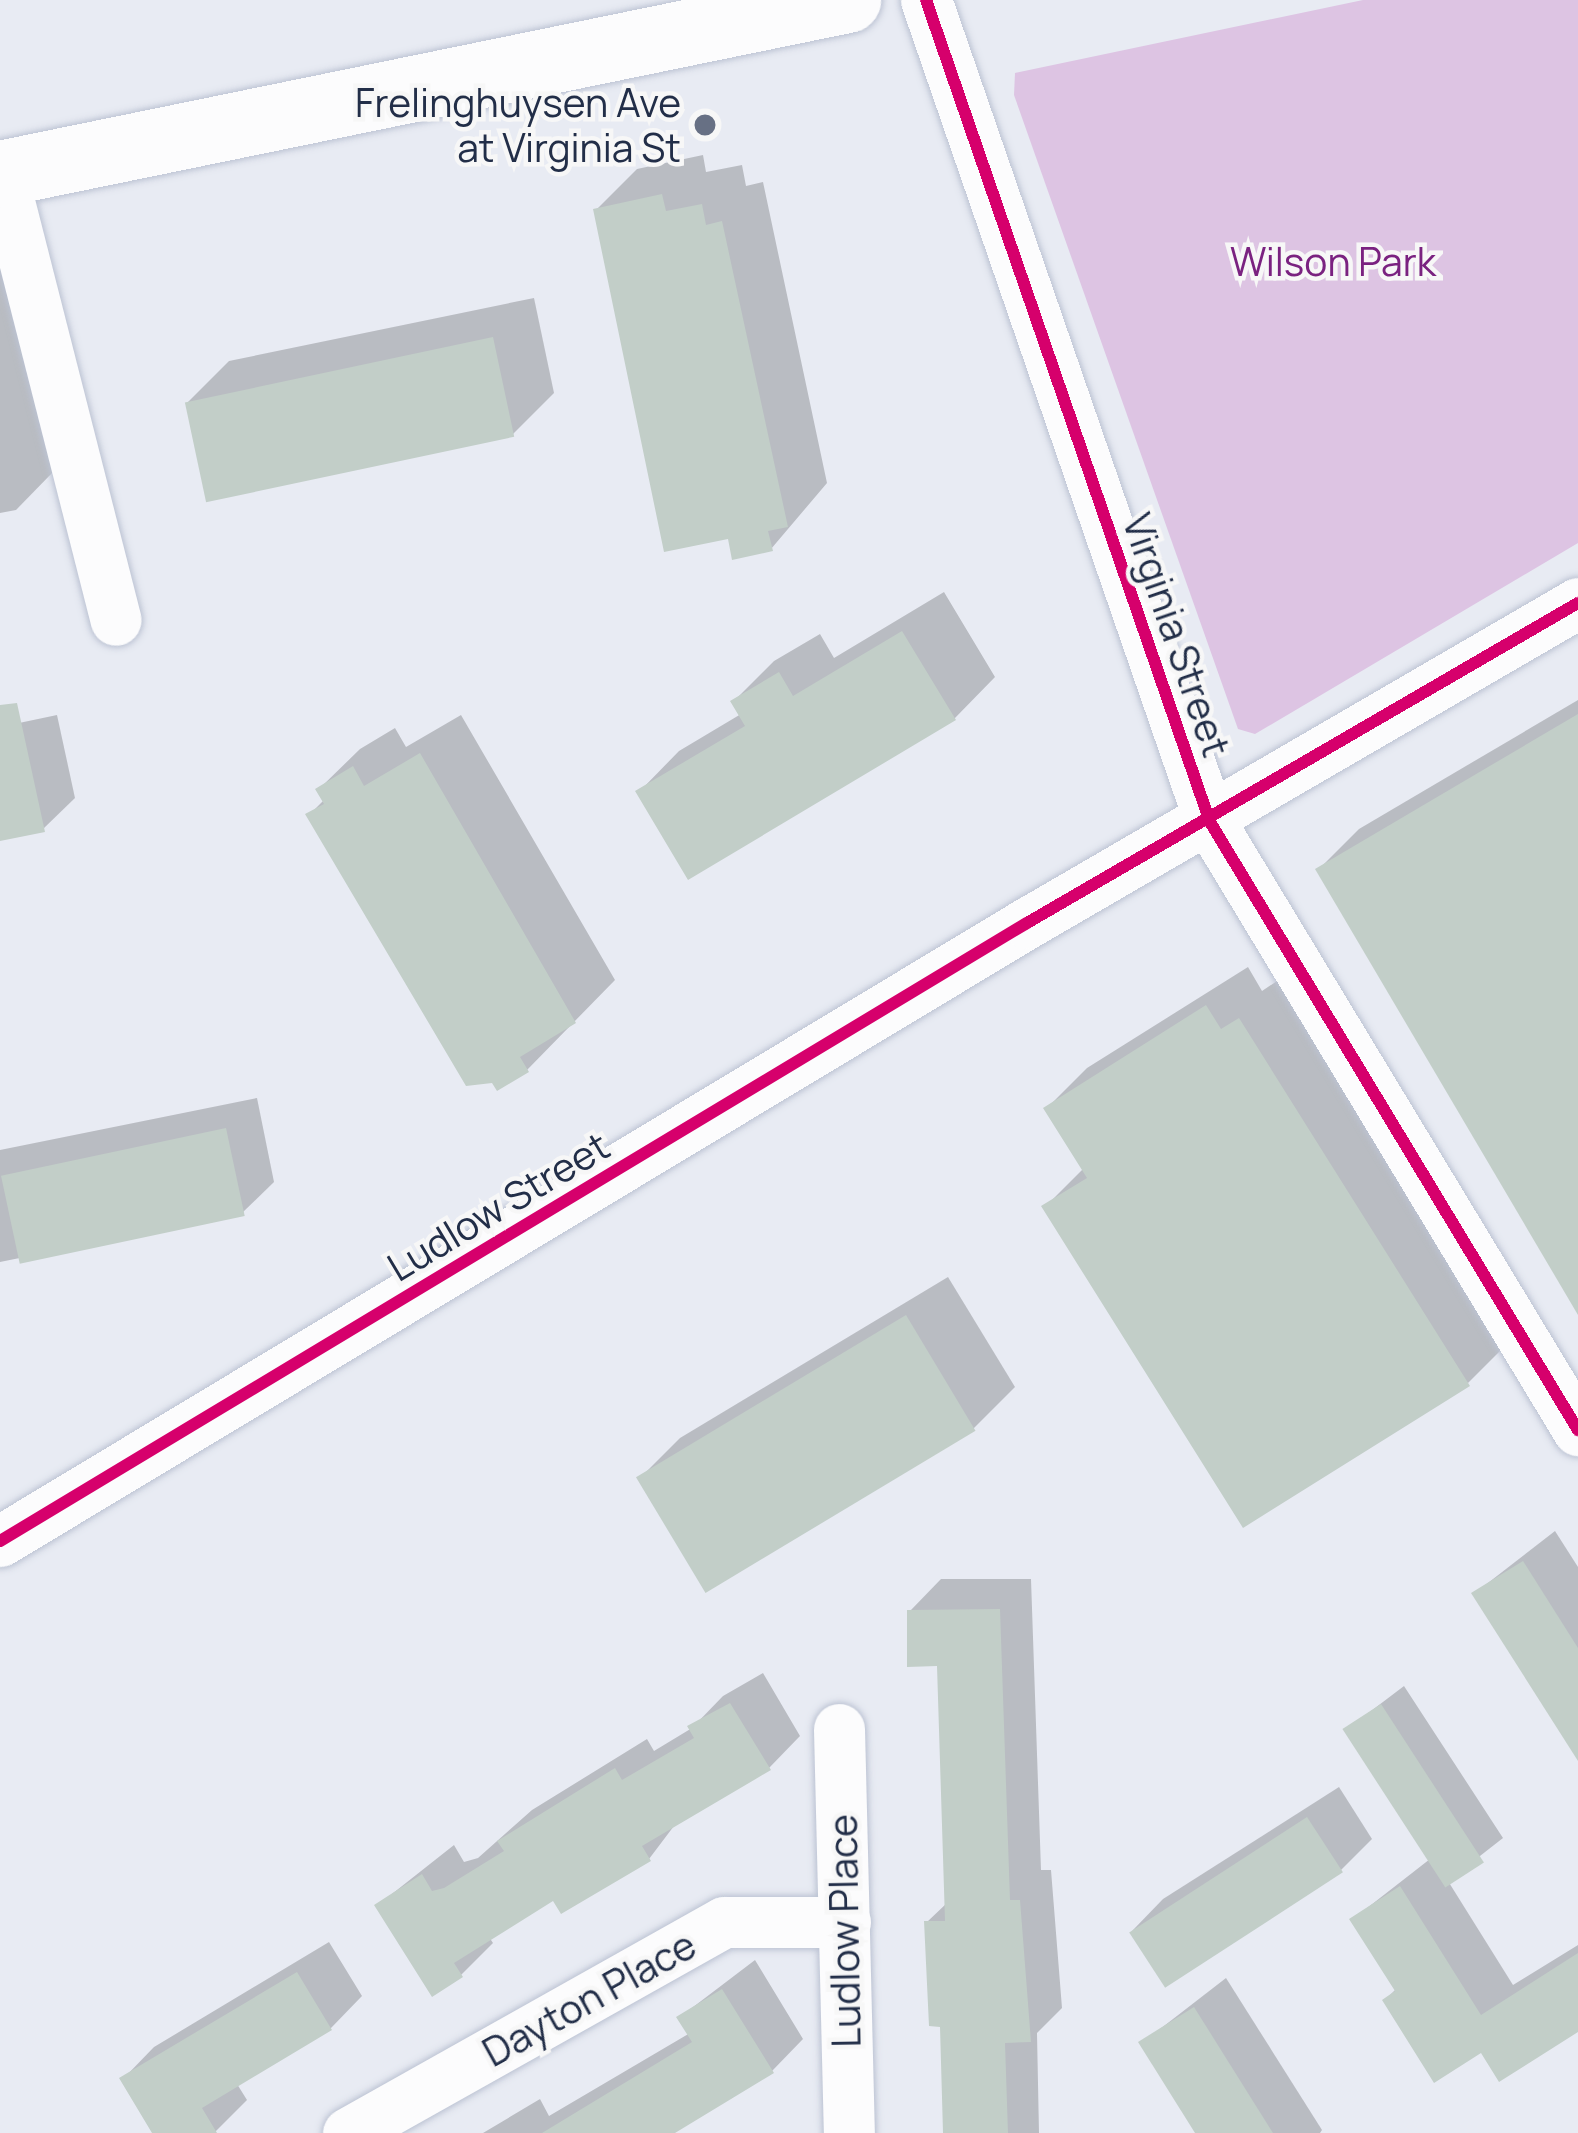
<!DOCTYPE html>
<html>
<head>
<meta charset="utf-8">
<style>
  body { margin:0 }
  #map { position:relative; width:1578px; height:2133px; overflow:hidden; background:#e8ebf3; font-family:Manrope,sans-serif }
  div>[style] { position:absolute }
  .green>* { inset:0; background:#ddc4e3 }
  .shadow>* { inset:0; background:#0003 }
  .building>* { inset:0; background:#c2cec8; transform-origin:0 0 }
  .roads { filter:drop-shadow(0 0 3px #bcc3d3) drop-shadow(0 0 3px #bcc3d3) }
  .street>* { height:51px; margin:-25.5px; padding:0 25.5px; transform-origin:25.5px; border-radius:25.5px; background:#fcfcfd }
  .primary>* { height:66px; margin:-33px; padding:0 33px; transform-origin:33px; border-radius:33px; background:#fcfcfd }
  .cycleway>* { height:12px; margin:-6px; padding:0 6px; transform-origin:6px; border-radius:6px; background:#d6006c }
  .dots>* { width:33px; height:33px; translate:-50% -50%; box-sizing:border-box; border:6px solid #f7f7f7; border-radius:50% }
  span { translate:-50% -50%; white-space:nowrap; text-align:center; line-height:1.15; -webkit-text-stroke:9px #f7f7f7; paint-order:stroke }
  .poi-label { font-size:39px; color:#222e48 }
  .right { translate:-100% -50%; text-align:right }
  .park-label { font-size:39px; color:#7a2280 }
  .street-label { font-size:39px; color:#222e48 }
</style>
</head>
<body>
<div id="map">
  <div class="green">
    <div style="clip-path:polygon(1363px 0,1578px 0,1578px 543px,1255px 734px,1238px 729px,1014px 95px,1015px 73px)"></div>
  </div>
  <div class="shadow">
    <div style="clip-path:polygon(703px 155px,706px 172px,742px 165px,746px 186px,763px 182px,827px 483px,771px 549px,730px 535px,596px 210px,637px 169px)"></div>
    <div style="clip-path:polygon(0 265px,54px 471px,16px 510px,0 513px)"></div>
    <div style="clip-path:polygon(534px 298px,554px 393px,513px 434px,188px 402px,229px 361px)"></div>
    <div style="clip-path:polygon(944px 592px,995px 677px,955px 718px,689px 876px,639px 792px,679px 751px,741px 714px,733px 702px,774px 661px,820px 634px,834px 658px)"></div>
    <div style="clip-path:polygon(1578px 700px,1578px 1309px,1318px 870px,1359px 829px)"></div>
    <div style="clip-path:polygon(57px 715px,75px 798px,43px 829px,0 838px,0 727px)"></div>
    <div style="clip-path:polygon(461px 715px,615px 980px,527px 1070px,309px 815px,325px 799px,319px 789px,360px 749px,395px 728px,406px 747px)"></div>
    <div style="clip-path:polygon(1248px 967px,1262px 991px,1280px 979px,1508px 1343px,1468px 1383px,1045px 1207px,1084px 1168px,1047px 1108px,1087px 1068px)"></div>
    <div style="clip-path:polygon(257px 1098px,274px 1182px,242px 1213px,0 1262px,0 1150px)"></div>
    <div style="clip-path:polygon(948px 1277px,1015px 1387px,974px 1428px,639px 1479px,680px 1438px)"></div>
    <div style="clip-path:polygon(1555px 1531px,1578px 1567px,1578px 1756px,1475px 1593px)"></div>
    <div style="clip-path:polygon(941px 1579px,1031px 1579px,1041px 1870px,1051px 1870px,1062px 2008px,1037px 2033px,1039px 2133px,947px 2133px,943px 2024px,927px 1922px,948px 1902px,940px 1663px,910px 1611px)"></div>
    <div style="clip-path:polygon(763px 1673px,800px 1736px,769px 1768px,677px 1822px,649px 1859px,554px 1897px,489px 1937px,493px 1943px,461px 1975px,378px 1905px,454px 1845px,464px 1862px,478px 1858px,532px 1810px,647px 1739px,654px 1751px,692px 1728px,723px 1696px)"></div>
    <div style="clip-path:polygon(1404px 1686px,1503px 1838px,1448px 1881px,1513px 1985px,1578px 1945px,1578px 2029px,1482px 2049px,1385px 2000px,1397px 1988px,1353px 1919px,1430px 1859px,1346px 1730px)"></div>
    <div style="clip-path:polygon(1339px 1787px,1372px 1839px,1341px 1870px,1132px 1931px,1163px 1899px)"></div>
    <div style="clip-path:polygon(329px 1942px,362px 1996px,331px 2028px,237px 2084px,247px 2100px,216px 2131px,155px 2133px,123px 2079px,154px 2047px)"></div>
    <div style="clip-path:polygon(755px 1960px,803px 2039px,772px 2071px,669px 2133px,483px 2133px,540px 2099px,549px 2116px,690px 2033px,680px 2017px)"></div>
    <div style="clip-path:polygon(1226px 1978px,1322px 2130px,1320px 2133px,1199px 2133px,1142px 2043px)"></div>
  </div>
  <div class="building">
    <div style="clip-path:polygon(662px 194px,666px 211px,702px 204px,706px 225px,722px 221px,788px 527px,768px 531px,773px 551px,732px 560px,728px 539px,664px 552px,593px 209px)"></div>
    <div style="left:493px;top:337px;width:102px;height:315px;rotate:78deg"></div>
    <div style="clip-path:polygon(902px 631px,956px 720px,688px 880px,635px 791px,745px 726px,730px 701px,779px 672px,793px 696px)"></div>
    <div style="clip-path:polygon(17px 703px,45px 832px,0 841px,0 705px)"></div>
    <div style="clip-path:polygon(1578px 714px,1578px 1315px,1315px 869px)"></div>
    <div style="clip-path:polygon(420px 753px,576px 1023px,520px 1057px,529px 1072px,497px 1091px,492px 1083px,466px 1086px,305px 814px,324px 804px,315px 789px,353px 766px,364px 786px)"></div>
    <div style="clip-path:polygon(1206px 1005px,1221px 1029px,1239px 1018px,1470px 1386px,1243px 1528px,1041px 1206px,1087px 1178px,1043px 1108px)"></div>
    <div style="left:226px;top:1128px;width:90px;height:230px;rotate:78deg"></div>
    <div style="left:906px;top:1315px;width:135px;height:315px;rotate:59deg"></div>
    <div style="clip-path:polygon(1523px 1561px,1578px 1648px,1578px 1761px,1471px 1593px)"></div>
    <div style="clip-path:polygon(1000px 1609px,1010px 1900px,1020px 1900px,1031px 2042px,1005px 2043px,1008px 2133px,943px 2133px,940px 2027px,929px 2026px,924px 1921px,945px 1921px,937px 1666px,907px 1667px,907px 1610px)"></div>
    <div style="clip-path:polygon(730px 1703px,771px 1770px,642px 1846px,651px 1861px,561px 1914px,553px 1901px,454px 1963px,463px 1977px,432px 1997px,374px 1905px,422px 1874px,432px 1891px,444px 1888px,504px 1851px,497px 1841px,615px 1768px,622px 1780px,694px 1738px,687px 1726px)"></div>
    <div style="left:1381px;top:1704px;width:189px;height:46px;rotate:57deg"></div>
    <div style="left:1307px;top:1817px;width:66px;height:212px;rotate:57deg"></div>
    <div style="clip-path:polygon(1400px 1886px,1481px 2015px,1578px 1953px,1578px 2032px,1499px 2082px,1481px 2053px,1434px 2083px,1382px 2000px,1395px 1991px,1349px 1919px)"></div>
    <div style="clip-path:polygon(297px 1972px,332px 2030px,202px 2108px,217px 2133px,152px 2133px,119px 2078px)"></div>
    <div style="clip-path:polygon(722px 1989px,774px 2073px,675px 2133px,542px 2133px,692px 2042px,676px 2017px)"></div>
    <div style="clip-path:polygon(1194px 2007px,1273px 2133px,1195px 2133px,1138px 2042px)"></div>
  </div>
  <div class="roads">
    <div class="street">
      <div style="left:926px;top:0;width:870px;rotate:70.94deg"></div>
      <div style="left:1210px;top:822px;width:711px;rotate:58.82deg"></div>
      <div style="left:2px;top:174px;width:460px;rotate:75.7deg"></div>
      <div style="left:0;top:1541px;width:1199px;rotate:-31.04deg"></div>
      <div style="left:1027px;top:923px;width:637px;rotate:-30.15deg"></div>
      <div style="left:839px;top:1729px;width:404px;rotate:88.6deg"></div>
      <div style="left:348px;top:2133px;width:431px;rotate:-29.3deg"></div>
      <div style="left:724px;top:1922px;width:121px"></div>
    </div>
    <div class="primary">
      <div style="left:0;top:174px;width:866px;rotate:-11.6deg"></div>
    </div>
  </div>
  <div class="cycleway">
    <div style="left:926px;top:0;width:870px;rotate:70.94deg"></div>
    <div style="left:1210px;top:822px;width:711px;rotate:58.82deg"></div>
    <div style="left:0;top:1541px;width:1199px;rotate:-31.04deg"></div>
    <div style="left:1027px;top:923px;width:637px;rotate:-30.15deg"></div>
  </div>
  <div class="dots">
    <div style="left:705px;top:125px;background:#677084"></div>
  </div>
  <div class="poi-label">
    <span class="right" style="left:681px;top:125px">Frelinghuysen Ave<br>at Virginia St</span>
  </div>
  <div class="park-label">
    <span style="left:1333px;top:261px">Wilson Park</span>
  </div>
  <div class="street-label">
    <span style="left:1177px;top:635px;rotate:71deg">Virginia Street</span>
    <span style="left:498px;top:1206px;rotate:-31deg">Ludlow Street</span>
    <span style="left:844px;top:1931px;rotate:-91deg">Ludlow Place</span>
    <span style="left:589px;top:1998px;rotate:-29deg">Dayton Place</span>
  </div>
</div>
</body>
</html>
